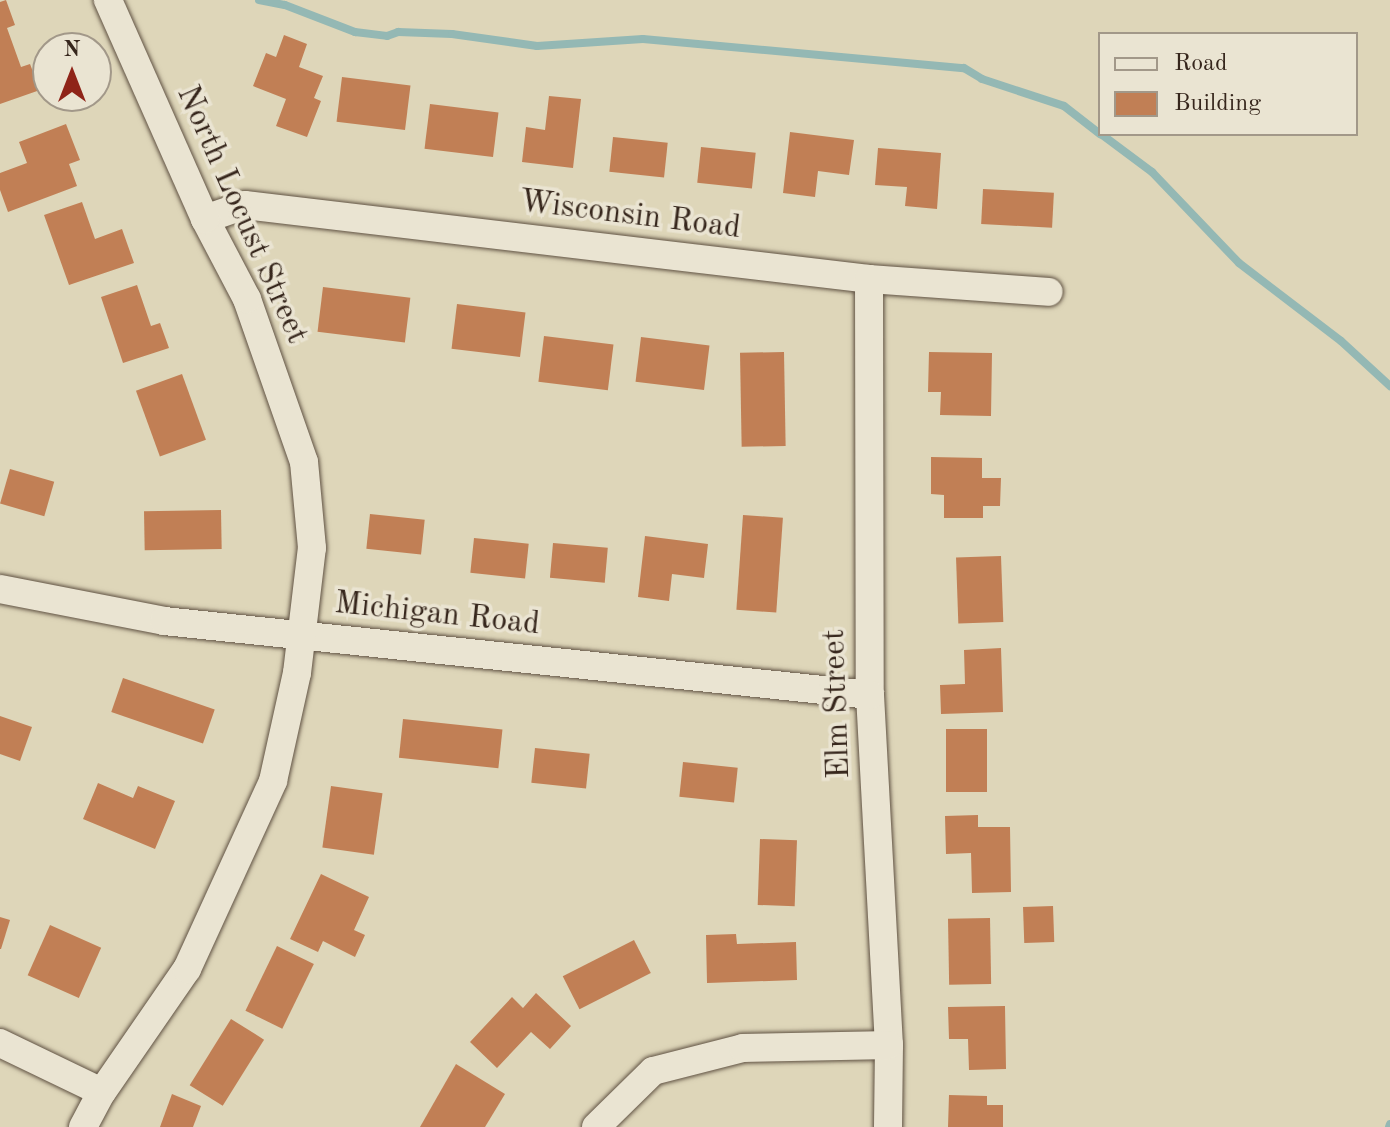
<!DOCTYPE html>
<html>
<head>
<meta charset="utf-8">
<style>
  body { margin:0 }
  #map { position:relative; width:1390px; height:1127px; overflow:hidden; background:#ded6b9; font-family:"Old Standard TT",serif }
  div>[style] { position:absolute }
  .stream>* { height:8px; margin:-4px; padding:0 4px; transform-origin:4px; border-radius:4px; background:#94b8b4 }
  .building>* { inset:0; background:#c17f55; transform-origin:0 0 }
  .roads { filter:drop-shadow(0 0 2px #605243) drop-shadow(0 0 2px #605243) }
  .minor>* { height:28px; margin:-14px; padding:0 14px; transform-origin:14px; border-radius:14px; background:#eae4d2 }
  span { translate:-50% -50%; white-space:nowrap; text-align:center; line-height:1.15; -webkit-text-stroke:7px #eae4d2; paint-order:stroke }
  .street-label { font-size:32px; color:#36261c }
  .legend { position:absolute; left:1098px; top:32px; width:260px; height:104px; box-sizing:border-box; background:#eae4d2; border:2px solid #a29889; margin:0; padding:10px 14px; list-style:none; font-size:24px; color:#36261c }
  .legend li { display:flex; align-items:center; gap:16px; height:40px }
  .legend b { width:40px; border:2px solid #a29889 }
  .north { position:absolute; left:32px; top:32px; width:80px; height:80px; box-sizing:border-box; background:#eae4d2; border:2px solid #a29889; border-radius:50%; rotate:0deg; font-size:22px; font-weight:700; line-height:32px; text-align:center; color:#36261c }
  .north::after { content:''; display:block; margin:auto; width:28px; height:36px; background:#8f2418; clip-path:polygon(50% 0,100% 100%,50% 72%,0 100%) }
</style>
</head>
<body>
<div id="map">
  <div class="stream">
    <div style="left:259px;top:0;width:26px;rotate:11deg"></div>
    <div style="left:285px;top:5px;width:75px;rotate:21.1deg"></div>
    <div style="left:355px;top:32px;width:32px;rotate:7deg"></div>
    <div style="left:387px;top:36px;width:12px;rotate:-20deg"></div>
    <div style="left:398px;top:32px;width:54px;rotate:2.1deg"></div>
    <div style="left:452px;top:34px;width:86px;rotate:8deg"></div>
    <div style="left:537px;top:46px;width:106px;rotate:-3.8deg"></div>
    <div style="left:643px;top:39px;width:322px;rotate:5.2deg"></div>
    <div style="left:964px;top:68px;width:21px;rotate:31deg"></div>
    <div style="left:982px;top:79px;width:86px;rotate:18.2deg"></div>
    <div style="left:1064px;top:106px;width:46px;rotate:37.9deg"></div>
    <div style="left:1101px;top:134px;width:64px;rotate:36.7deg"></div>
    <div style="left:1152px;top:172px;width:126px;rotate:46.3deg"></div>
    <div style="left:1239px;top:263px;width:128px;rotate:37.4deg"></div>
    <div style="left:1341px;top:341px;width:67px;rotate:42.6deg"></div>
    <div style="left:1389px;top:1127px;width:3px;rotate:-72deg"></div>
  </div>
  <div class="building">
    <div style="clip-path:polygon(6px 0,15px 25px,7px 28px,21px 67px,30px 64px,40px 90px,0 104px,0 2px)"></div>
    <div style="clip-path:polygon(284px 35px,307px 44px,299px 67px,323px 76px,314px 98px,321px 101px,307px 137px,276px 126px,286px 99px,253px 86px,266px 53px,276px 57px)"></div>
    <div style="left:342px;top:77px;width:69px;height:45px;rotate:7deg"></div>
    <div style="clip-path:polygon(549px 96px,581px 99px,573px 168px,522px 162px,526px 127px,545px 130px)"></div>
    <div style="left:430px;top:104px;width:69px;height:45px;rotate:7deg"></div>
    <div style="clip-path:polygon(66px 124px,80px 160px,69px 164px,77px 186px,8px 212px,0 190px,0 173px,27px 163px,19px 142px)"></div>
    <div style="clip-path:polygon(790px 132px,854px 140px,849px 175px,818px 171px,815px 197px,783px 193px)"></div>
    <div style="left:613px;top:137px;width:55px;height:35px;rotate:6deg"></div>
    <div style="left:701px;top:147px;width:55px;height:36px;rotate:6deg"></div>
    <div style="clip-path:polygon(878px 148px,941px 153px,937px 209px,905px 206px,907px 187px,875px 185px)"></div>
    <div style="left:983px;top:189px;width:71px;height:35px;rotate:3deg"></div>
    <div style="clip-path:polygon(82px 202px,95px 239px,122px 229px,134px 263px,69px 285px,44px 215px)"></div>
    <div style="clip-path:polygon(137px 285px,151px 326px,160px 323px,169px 348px,123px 363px,101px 297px)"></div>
    <div style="left:323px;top:287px;width:88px;height:45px;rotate:7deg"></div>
    <div style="left:457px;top:304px;width:69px;height:45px;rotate:7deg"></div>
    <div style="left:544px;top:336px;width:70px;height:46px;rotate:7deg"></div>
    <div style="left:641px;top:337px;width:69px;height:45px;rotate:7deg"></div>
    <div style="left:784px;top:352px;width:94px;height:44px;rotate:89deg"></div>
    <div style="clip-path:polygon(929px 352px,992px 353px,991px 416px,940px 415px,941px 392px,928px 392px)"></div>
    <div style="left:182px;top:374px;width:70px;height:49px;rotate:70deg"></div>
    <div style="clip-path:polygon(931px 457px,982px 458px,982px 478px,1001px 478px,1000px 506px,983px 506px,983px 518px,944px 518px,944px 495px,931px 494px)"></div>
    <div style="left:10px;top:469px;width:46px;height:36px;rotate:16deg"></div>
    <div style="left:221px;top:510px;width:39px;height:77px;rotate:89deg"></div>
    <div style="left:370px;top:514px;width:55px;height:35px;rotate:6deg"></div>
    <div style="left:743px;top:515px;width:40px;height:95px;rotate:4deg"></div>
    <div style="clip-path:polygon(645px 536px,708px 544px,704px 578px,672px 574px,669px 601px,638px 597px)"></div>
    <div style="left:474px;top:538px;width:55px;height:35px;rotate:6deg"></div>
    <div style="left:553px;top:543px;width:55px;height:35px;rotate:5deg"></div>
    <div style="left:1001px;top:556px;width:66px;height:45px;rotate:88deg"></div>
    <div style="clip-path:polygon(1001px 648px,1003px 712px,941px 714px,940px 685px,965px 684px,964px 650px)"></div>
    <div style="left:123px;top:678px;width:97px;height:36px;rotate:19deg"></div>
    <div style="clip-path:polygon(0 716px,32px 727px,20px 761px,0 754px)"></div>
    <div style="left:403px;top:719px;width:100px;height:39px;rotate:6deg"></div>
    <div style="left:987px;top:729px;width:63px;height:41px;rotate:90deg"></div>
    <div style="left:535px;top:748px;width:55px;height:35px;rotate:6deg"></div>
    <div style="left:683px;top:762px;width:55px;height:35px;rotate:6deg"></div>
    <div style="clip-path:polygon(98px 783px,133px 798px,138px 786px,175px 801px,155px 849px,83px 819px)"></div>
    <div style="left:331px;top:786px;width:52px;height:62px;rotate:8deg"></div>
    <div style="clip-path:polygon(978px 815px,978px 827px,1010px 827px,1011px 892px,972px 893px,971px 853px,946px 854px,945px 816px)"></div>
    <div style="left:760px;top:839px;width:37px;height:66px;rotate:2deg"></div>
    <div style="clip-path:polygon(321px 874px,369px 897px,354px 930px,365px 935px,355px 957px,323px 941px,318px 952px,290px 939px)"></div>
    <div style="left:1053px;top:906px;width:36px;height:30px;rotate:88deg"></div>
    <div style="clip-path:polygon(0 917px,10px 920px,1px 949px,0 949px)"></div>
    <div style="left:990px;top:918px;width:66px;height:42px;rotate:89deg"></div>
    <div style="left:50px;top:925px;width:56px;height:55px;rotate:24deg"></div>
    <div style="clip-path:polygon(736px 934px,737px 944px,796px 942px,797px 980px,707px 983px,706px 935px)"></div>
    <div style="left:634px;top:940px;width:37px;height:80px;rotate:63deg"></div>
    <div style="left:277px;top:946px;width:41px;height:72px;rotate:26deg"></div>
    <div style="clip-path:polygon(536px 993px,571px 1026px,550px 1049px,531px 1032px,497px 1068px,470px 1042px,512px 997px,523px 1008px)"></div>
    <div style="clip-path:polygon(1005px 1006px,1006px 1069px,969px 1070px,968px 1039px,949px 1039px,948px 1007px)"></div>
    <div style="left:231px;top:1019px;width:39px;height:78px;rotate:32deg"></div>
    <div style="clip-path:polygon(456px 1064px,505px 1094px,485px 1127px,420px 1127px)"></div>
    <div style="clip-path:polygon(172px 1094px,201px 1106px,193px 1127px,160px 1127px)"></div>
    <div style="clip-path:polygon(949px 1095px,987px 1096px,987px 1105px,1003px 1105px,1003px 1127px,948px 1127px)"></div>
  </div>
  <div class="roads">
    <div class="minor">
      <div style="left:205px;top:219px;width:42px;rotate:-19.3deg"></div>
      <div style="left:245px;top:205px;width:628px;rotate:6.76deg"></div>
      <div style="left:869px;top:279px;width:180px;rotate:4.1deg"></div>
      <div style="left:869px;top:279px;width:416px;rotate:89.9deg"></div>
      <div style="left:870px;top:695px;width:351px;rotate:86.9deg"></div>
      <div style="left:889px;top:1045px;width:82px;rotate:90.7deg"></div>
      <div style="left:0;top:589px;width:167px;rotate:11deg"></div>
      <div style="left:164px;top:621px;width:710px;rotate:5.98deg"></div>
      <div style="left:0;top:1043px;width:113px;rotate:25.7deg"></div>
      <div style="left:83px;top:1127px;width:40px;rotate:-62deg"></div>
      <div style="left:102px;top:1092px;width:150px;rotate:-55.4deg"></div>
      <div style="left:187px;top:969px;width:207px;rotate:-65.4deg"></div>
      <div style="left:273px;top:781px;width:111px;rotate:-77.5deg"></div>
      <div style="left:297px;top:673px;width:126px;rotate:-83.2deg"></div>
      <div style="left:312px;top:548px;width:86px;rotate:-95.3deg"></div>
      <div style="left:304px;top:462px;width:173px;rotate:-109.3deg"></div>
      <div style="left:247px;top:299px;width:90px;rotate:-117.7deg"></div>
      <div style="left:205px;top:219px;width:240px;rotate:-113.9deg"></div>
      <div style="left:596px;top:1127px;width:80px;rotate:-44.5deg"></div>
      <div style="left:653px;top:1071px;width:93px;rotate:-14.3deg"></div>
      <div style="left:743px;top:1048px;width:146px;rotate:-1.2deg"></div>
    </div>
  </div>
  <div class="street-label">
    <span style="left:241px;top:215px;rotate:66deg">North Locust Street</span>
    <span style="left:630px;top:216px;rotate:7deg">Wisconsin Road</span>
    <span style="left:437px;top:615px;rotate:6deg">Michigan Road</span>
    <span style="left:838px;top:704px;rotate:-92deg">Elm Street</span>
  </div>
  <ul class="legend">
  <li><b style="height:10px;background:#eae4d2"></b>Road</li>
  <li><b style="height:22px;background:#c17f55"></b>Building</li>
  </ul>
  <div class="north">N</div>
</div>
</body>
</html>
